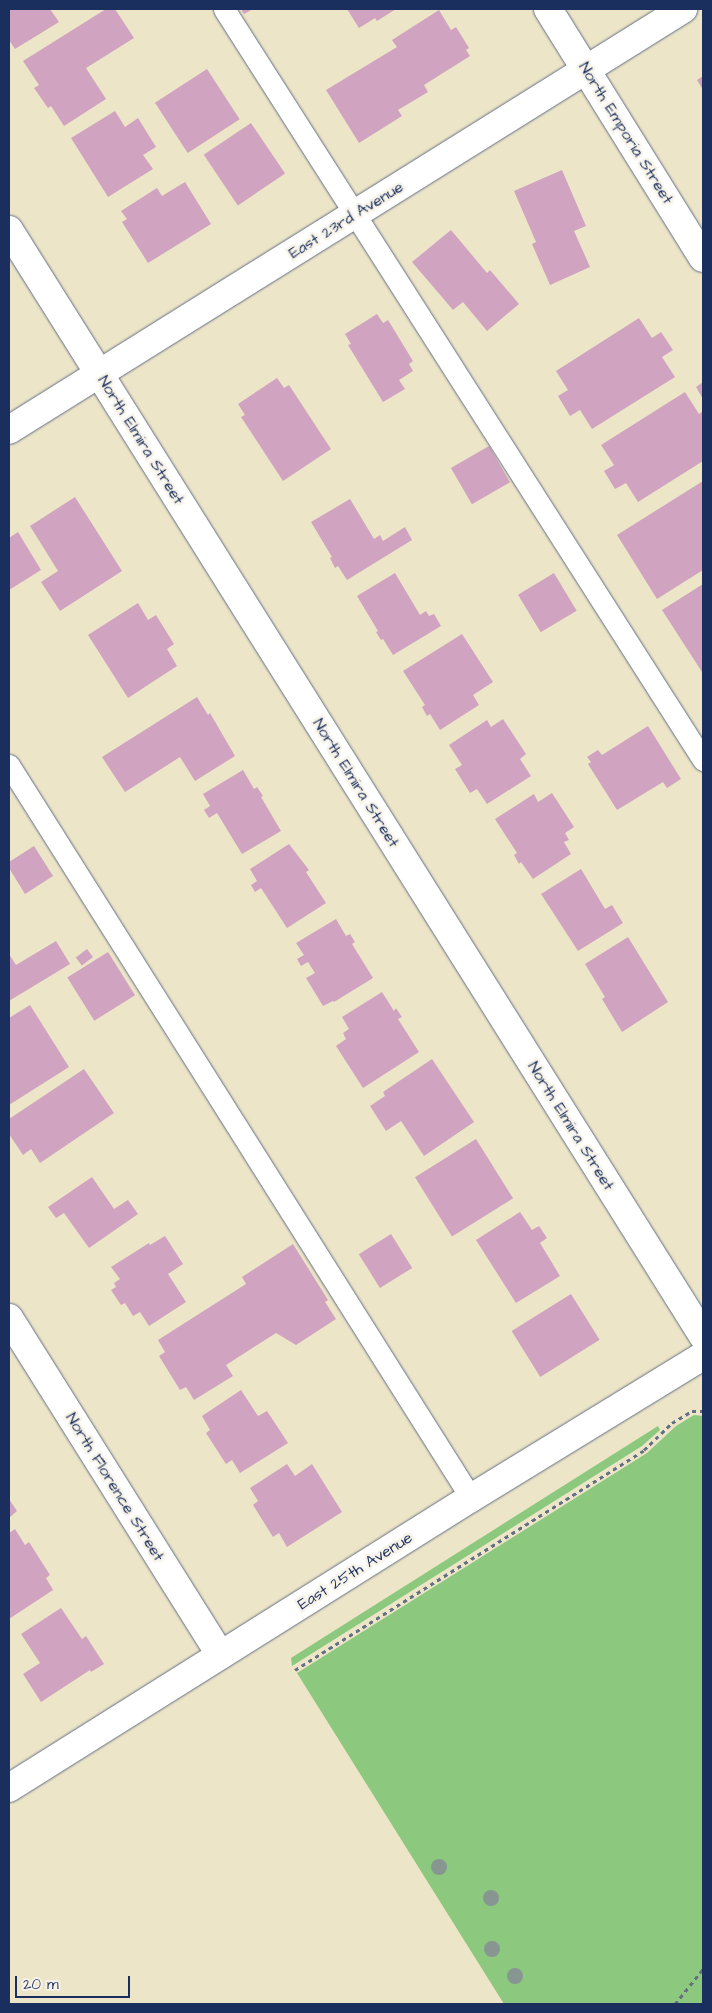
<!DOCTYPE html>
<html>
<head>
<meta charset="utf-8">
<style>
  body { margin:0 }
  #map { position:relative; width:712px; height:2013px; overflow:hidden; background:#ece5c8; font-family:"Architects Daughter",sans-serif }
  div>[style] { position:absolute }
  .green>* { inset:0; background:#8cc87d }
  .building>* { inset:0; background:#d0a4c0; transform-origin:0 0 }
  .path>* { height:3px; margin-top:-1.5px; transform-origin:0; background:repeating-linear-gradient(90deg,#646f83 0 4px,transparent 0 8px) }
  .roads { filter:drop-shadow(0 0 1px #646f83) drop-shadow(0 0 1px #646f83) }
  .service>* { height:21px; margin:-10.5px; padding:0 10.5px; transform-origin:10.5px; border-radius:10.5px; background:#fff }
  .minor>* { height:28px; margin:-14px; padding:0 14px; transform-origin:14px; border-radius:14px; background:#fff }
  .tertiary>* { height:28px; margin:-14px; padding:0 14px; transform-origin:14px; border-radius:14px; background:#fff }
  .trees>* { width:16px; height:16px; margin:-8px; border-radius:50%; background:#889692 }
  span { translate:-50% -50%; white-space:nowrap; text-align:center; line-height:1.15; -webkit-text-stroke:5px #f7f3e8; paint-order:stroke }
  .street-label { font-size:16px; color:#1b2f5e }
  .frame { position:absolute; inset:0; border:10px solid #1b2f5e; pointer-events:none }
  .scale { position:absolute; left:15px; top:1976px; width:115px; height:22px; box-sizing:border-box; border:2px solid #1b2f5e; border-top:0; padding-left:6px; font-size:15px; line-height:18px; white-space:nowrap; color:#1b2f5e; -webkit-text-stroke:4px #f7f3e8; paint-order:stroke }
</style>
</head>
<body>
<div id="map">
  <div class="green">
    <div style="clip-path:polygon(694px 1415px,703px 1416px,703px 2004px,504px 2004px,297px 1673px,647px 1453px,676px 1426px)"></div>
    <div style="clip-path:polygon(658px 1426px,660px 1430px,642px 1446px,292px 1666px,291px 1658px)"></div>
  </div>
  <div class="building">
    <div style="clip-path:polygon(9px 9px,50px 9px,59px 22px,15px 49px,9px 40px)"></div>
    <div style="clip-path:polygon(106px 9px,115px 9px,134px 38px,86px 68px,106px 99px,64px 126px,51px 106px,48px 108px,34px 88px,39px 85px,23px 61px)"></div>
    <div style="clip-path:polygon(241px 9px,253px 9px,244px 14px)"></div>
    <div style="clip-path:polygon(347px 9px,396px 9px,377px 21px,375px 18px,359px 28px)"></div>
    <div style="clip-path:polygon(439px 10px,451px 30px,456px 27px,469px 48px,466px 50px,470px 56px,424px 85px,428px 92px,398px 110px,402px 116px,359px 143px,326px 90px,397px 47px,392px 40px)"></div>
    <div style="left:207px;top:69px;width:60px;height:62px;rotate:57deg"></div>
    <div style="clip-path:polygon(703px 76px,703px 90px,697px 80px)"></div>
    <div style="clip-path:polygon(115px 111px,125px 127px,138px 118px,156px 147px,143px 155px,153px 169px,108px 197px,71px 138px)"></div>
    <div style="left:251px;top:123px;width:61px;height:57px;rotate:56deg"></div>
    <div style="clip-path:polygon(562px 170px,586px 226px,574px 231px,590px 267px,550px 285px,532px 244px,536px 242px,514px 191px)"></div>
    <div style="clip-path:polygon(185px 182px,211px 224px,148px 263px,122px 222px,127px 219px,121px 211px,157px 188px,162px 196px)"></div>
    <div style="clip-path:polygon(451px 230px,487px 273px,490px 270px,519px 304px,487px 331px,463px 302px,453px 310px,412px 262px)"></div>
    <div style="clip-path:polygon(377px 314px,383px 323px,388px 320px,413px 361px,409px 364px,413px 371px,399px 380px,405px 389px,383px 402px,348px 345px,351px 344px,345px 334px)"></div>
    <div style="clip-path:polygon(639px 318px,652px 338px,661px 332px,673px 350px,662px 357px,675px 377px,592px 429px,580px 410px,570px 416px,558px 396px,568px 390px,556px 371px)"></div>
    <div style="clip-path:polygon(277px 378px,284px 388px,289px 385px,331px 449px,283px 481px,241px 417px,245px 415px,238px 404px)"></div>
    <div style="clip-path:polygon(703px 382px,703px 399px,696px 387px)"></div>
    <div style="clip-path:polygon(685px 392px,699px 414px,703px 411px,703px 461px,638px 502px,626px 483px,615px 489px,604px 471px,614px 465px,601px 445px)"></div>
    <div style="left:489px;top:446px;width:42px;height:44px;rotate:60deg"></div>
    <div style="clip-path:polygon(703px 481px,703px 570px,657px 599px,617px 535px)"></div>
    <div style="clip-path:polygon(75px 497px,122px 571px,60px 611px,41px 582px,58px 571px,30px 526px)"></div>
    <div style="clip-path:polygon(350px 499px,374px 539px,380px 535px,383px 541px,405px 527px,412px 540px,347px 580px,338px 566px,335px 568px,330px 558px,332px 557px,311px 522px)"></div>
    <div style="clip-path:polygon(18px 532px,41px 570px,9px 590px,9px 538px)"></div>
    <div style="clip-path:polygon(395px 573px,420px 615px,426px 611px,429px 616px,434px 614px,441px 626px,393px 655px,383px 639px,381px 640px,376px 632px,378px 631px,357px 596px)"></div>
    <div style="left:554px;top:573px;width:44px;height:42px;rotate:59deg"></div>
    <div style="clip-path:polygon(703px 584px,703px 672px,702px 672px,662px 610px)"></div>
    <div style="clip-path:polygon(138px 603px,148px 620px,156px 615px,174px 644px,167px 649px,177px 666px,128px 698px,88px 635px)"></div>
    <div style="clip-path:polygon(462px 634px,493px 682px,473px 695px,479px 705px,440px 730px,430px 714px,427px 716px,422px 707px,425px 705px,403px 671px)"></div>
    <div style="clip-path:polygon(197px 697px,208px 715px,210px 713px,235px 756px,195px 781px,180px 757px,125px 792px,102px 757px)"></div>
    <div style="clip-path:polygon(503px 719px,526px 754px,520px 759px,531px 776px,487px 804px,477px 789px,470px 793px,455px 769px,462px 765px,449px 745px,487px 720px,491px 727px)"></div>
    <div style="clip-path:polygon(648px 726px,681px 779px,667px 788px,663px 782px,617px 810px,588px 764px,591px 762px,587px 757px,598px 750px,602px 755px)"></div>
    <div style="clip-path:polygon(243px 770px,254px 789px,257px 787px,263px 796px,261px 797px,281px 831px,242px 854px,217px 813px,209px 818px,204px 810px,210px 806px,203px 794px)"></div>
    <div style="clip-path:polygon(552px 793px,574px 827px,565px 833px,569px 840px,564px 842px,571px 854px,533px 879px,521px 862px,519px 864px,514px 855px,517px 853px,495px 819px,534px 794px,538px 802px)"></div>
    <div style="clip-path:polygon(289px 844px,309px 870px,306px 872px,326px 903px,287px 928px,261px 888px,255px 892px,251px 885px,257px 881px,250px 869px)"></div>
    <div style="clip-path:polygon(34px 846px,53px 876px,25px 894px,9px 868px,9px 862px)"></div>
    <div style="clip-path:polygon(581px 869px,605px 909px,612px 905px,623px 923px,578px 951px,541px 894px)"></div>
    <div style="clip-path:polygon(336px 919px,346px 936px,350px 934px,355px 942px,352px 944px,373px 978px,334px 1002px,333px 1001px,323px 1006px,306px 978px,315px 973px,308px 962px,301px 966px,297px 959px,304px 955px,296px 943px)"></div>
    <div style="clip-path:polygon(628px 937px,668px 1002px,622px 1032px,602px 999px,605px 997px,585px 964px)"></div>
    <div style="clip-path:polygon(56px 941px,70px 964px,9px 1001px,9px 954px,16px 965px)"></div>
    <div style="left:87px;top:949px;width:10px;height:14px;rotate:53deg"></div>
    <div style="left:108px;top:952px;width:51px;height:48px;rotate:58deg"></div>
    <div style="clip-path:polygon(382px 992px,394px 1011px,396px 1008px,402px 1017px,398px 1019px,419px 1052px,363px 1088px,336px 1046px,346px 1039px,343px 1033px,349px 1029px,342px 1017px)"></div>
    <div style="clip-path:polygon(30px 1005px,69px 1067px,9px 1105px,9px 1018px)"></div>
    <div style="clip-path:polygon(432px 1059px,474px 1122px,424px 1156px,401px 1121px,386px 1131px,370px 1106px,385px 1096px,383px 1092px)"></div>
    <div style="clip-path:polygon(84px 1069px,114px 1113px,40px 1163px,31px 1149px,23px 1155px,9px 1134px,9px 1119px)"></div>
    <div style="left:476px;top:1139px;width:70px;height:72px;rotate:58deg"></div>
    <div style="clip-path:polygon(92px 1177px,114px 1209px,128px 1200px,138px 1214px,89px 1248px,64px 1213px,56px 1218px,48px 1207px)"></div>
    <div style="clip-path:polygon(520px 1212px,532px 1230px,539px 1226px,547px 1238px,540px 1243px,560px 1276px,516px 1303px,476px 1240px)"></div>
    <div style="left:391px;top:1234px;width:40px;height:38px;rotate:58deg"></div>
    <div style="clip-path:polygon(165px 1236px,183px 1264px,168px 1274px,186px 1302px,149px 1326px,140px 1312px,133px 1316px,125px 1303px,121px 1305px,111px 1290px,116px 1287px,114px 1283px,120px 1279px,111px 1267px,149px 1243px,150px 1245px)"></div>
    <div style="clip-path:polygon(293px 1244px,328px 1300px,325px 1302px,336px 1319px,296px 1345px,276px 1333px,226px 1365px,233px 1376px,194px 1400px,186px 1387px,180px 1390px,159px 1356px,165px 1352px,158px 1340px,246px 1284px,242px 1277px)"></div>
    <div style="left:571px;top:1294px;width:54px;height:70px;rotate:58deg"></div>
    <div style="clip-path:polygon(241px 1390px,258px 1416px,267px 1411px,288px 1443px,240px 1473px,232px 1460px,226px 1464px,206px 1433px,210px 1430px,202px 1416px)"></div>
    <div style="clip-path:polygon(287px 1464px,295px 1476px,312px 1464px,342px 1512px,287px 1547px,279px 1533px,273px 1537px,253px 1505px,258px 1501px,250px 1488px)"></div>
    <div style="clip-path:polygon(9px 1499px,17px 1511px,9px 1518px)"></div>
    <div style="clip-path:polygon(15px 1529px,25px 1545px,29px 1542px,50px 1575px,46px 1578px,53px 1590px,9px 1619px,9px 1533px)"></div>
    <div style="clip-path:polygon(61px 1608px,82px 1639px,86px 1636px,104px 1664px,91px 1672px,90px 1670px,41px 1702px,23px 1674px,40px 1663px,21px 1634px)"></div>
  </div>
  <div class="path">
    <div style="left:295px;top:1670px;width:413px;rotate:-32.2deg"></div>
    <div style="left:644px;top:1450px;width:39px;rotate:-44deg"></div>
    <div style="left:672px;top:1423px;width:23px;rotate:-31deg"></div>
    <div style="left:692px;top:1411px;width:11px"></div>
    <div style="left:675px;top:2004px;width:45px;rotate:-51.3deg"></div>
  </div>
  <div class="roads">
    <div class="service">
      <div style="left:224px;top:9px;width:891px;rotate:57.47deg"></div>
      <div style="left:9px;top:765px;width:866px;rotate:57.78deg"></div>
    </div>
    <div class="minor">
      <div style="left:548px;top:9px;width:293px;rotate:58.1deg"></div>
      <div style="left:9px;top:230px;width:1306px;rotate:57.89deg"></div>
      <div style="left:9px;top:1318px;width:398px;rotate:57.9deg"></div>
    </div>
    <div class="tertiary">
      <div style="left:9px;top:430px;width:795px;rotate:-31.99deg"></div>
      <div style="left:9px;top:1788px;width:545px;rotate:-32.12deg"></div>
      <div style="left:471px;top:1498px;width:272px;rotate:-31.5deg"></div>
    </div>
  </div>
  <div class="trees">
    <div style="left:439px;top:1867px"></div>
    <div style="left:491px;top:1898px"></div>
    <div style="left:492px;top:1949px"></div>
    <div style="left:515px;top:1976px"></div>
  </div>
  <div class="street-label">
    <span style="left:626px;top:133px;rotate:58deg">North Emporia Street</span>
    <span style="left:346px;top:220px;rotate:-32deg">East 23rd Avenue</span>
    <span style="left:141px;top:440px;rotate:58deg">North Elmira Street</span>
    <span style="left:356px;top:783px;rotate:58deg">North Elmira Street</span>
    <span style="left:571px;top:1126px;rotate:58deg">North Elmira Street</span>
    <span style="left:115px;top:1487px;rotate:58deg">North Florence Street</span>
    <span style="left:355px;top:1571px;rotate:-32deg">East 25th Avenue</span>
  </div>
  <div class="frame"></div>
  <div class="scale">20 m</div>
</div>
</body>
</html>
